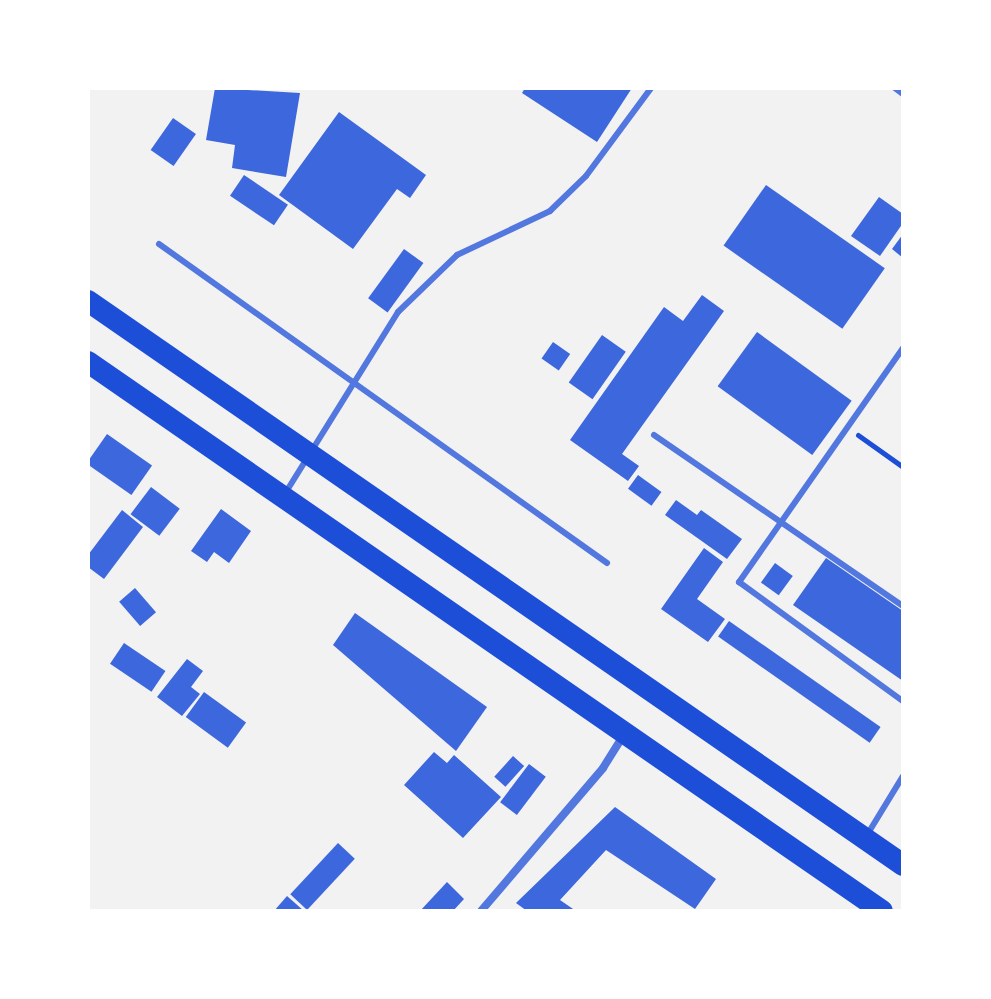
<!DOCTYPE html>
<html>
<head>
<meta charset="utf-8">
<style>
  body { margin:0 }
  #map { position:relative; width:991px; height:999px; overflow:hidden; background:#f2f2f2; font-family:"PT Sans",sans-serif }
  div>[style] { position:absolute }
  .building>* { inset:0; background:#3d67dc; transform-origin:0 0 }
  .path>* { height:5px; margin:-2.5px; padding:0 2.5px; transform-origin:2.5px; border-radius:2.5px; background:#1d4ed8 }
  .service>* { height:6px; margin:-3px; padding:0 3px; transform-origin:3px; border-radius:3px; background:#5277de }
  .minor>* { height:8px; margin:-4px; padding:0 4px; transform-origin:4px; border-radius:4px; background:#5277de }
  .trunk>* { height:22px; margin:-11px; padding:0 11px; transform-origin:11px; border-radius:11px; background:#1d4ed8 }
  span { translate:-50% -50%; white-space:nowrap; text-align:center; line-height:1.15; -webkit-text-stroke:6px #fff; paint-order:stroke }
  .frame { position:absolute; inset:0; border:90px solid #fff; pointer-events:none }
</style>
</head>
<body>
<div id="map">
  <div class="building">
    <div style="clip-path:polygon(215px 88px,300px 93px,286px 177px,232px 168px,235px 145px,206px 140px)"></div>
    <div style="clip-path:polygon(525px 88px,632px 88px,597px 142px,522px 93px)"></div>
    <div style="clip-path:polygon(339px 112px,426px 175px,410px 198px,397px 189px,353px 249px,279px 195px)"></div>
    <div style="left:173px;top:118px;width:28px;height:39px;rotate:35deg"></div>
    <div style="left:244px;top:175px;width:53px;height:25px;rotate:34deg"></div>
    <div style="left:766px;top:185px;width:145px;height:74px;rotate:35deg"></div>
    <div style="clip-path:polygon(879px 197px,903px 214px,903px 223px,880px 256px,851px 236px)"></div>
    <div style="clip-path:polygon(903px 234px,903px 258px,892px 249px)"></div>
    <div style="left:404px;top:249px;width:24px;height:61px;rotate:36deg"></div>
    <div style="clip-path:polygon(702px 295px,724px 311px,622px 454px,639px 466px,628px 481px,570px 440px,664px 307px,683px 321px)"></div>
    <div style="left:757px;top:332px;width:117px;height:67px;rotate:36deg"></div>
    <div style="left:602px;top:335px;width:29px;height:58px;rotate:35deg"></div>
    <div style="left:553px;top:342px;width:21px;height:20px;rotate:35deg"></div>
    <div style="left:107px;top:434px;width:55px;height:36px;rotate:35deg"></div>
    <div style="left:638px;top:475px;width:29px;height:17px;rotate:36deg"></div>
    <div style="left:151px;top:487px;width:36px;height:34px;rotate:37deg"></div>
    <div style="clip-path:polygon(676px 500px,697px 515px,701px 510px,742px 539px,727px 559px,665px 515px)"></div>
    <div style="clip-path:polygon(221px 509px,251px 531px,229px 563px,214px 552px,207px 562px,191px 551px)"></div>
    <div style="clip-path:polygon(122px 510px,143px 527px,104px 579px,88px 567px,88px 555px)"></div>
    <div style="clip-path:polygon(704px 548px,723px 562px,697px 599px,725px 619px,708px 642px,661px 609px)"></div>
    <div style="clip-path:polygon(826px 558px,903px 611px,903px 681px,793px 605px)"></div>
    <div style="left:775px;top:563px;width:22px;height:24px;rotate:36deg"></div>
    <div style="left:135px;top:588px;width:32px;height:21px;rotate:49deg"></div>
    <div style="clip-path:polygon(355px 613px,487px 707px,456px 751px,333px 645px)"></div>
    <div style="left:729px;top:621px;width:185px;height:19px;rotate:35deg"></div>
    <div style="left:124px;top:643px;width:50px;height:25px;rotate:34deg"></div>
    <div style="clip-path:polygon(187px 659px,203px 671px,191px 687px,200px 694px,182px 716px,157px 697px)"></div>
    <div style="left:204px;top:692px;width:52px;height:31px;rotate:36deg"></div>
    <div style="clip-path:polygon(434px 752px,447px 763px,454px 755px,501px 797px,463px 838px,404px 785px)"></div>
    <div style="left:513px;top:756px;width:15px;height:28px;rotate:42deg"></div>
    <div style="left:529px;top:764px;width:21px;height:48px;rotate:37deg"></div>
    <div style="clip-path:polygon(615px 807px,716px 879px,695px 909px,606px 850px,560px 900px,576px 911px,527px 911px,516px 903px)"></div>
    <div style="left:338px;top:843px;width:23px;height:70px;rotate:43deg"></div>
    <div style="clip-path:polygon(447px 882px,464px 899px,453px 911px,420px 911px)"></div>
    <div style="clip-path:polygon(287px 896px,304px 911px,274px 911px)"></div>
  </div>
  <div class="path">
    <div style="left:858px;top:435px;width:55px;rotate:35.4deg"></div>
  </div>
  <div class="service">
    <div style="left:895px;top:88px;width:10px;rotate:37deg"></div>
    <div style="left:159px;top:244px;width:550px;rotate:35.45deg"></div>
    <div style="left:903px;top:348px;width:286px;rotate:125deg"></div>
    <div style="left:739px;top:582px;width:203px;rotate:36deg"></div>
    <div style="left:654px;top:435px;width:302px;rotate:34.5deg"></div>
    <div style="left:286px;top:492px;width:212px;rotate:-58.1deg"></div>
    <div style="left:398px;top:312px;width:82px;rotate:-44deg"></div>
    <div style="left:457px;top:255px;width:103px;rotate:-25.3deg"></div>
    <div style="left:550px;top:211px;width:50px;rotate:-44.2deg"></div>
    <div style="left:586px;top:176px;width:109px;rotate:-53.5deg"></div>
    <div style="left:867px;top:835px;width:69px;rotate:-58.6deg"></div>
  </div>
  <div class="minor">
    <div style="left:481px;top:911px;width:188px;rotate:-49.5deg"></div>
    <div style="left:603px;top:768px;width:38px;rotate:-58deg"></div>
  </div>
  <div class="trunk">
    <div style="left:88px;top:301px;width:991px;rotate:34.68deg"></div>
    <div style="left:88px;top:362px;width:965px;rotate:34.66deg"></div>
  </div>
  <div class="frame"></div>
</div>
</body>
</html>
